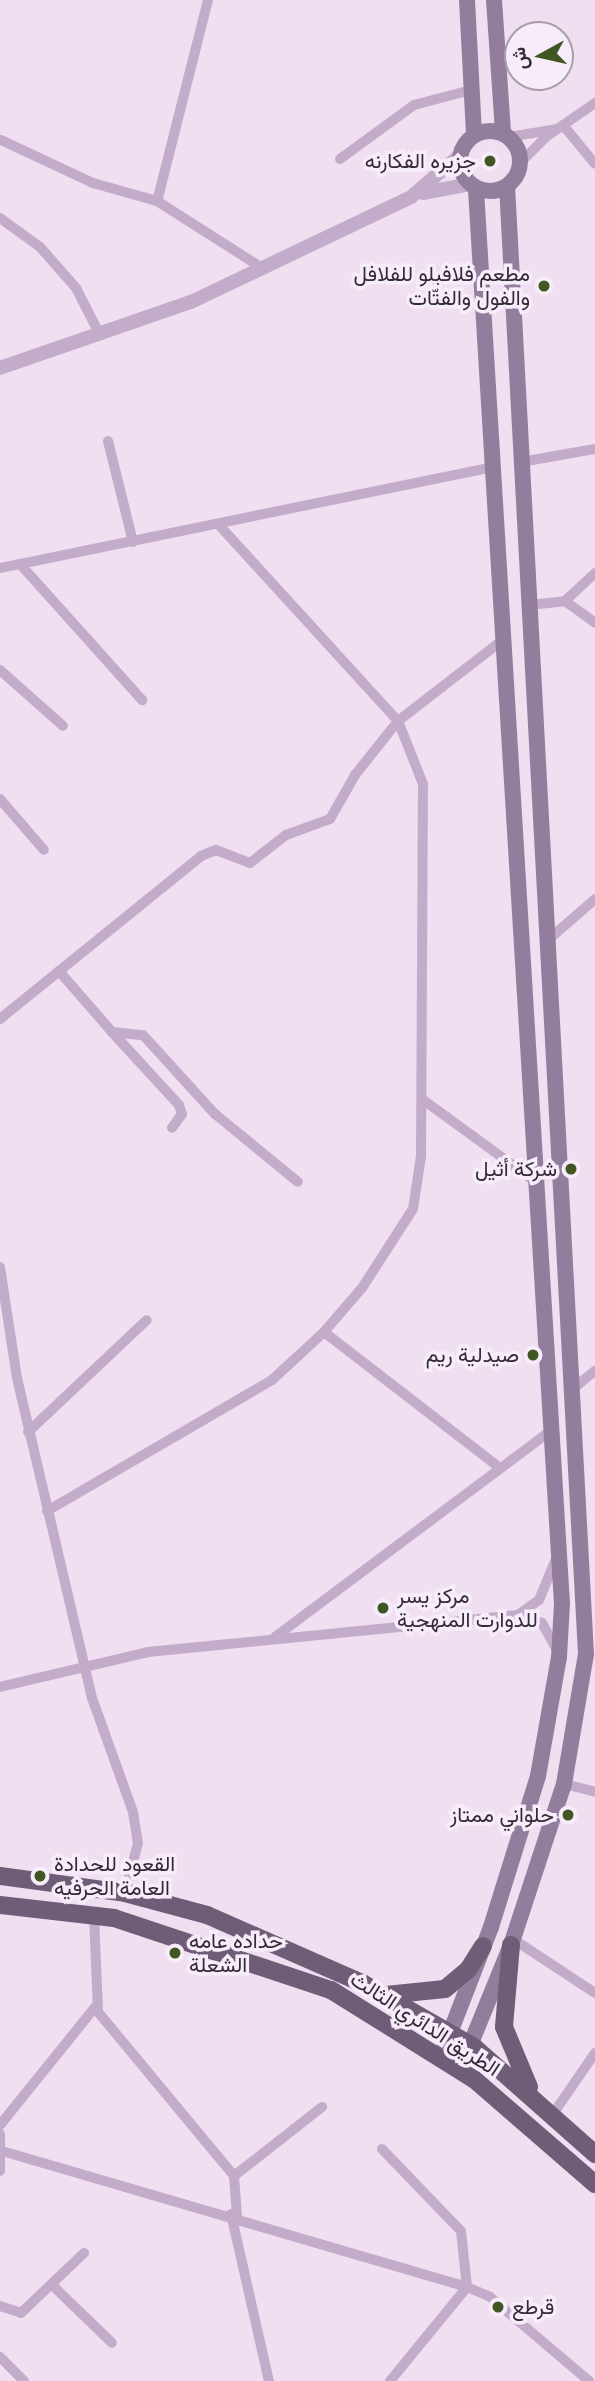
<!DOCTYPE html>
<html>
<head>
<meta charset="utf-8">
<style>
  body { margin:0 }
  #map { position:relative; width:595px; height:2381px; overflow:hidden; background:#efdff1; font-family:"Space Grotesk",Vazirmatn,sans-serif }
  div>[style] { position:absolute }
  .minor>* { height:10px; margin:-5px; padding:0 5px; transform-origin:5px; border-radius:5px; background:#c3acc9 }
  .tertiary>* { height:14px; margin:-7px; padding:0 7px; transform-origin:7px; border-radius:7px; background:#c3acc9 }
  .secondary>* { height:16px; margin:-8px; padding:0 8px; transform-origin:8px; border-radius:8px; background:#937d9d }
  .secondary>.ring { margin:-8px; padding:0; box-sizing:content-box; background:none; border:16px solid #937d9d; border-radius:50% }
  .primary>* { height:18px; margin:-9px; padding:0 9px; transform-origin:9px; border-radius:9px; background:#6f5d78 }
  .dots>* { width:19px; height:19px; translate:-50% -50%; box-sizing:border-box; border:4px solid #f7ecf9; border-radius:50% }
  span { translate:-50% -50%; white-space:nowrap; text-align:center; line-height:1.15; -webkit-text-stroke:7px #f7ecf9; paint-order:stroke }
  .poi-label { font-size:21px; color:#332a37 }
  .right { translate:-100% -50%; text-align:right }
  .left { translate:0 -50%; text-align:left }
  .street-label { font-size:21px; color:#332a37 }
  .north { position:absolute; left:504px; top:21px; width:70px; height:70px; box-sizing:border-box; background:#f7ecf9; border:2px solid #a99eab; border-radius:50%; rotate:262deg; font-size:19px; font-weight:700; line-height:28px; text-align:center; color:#332a37 }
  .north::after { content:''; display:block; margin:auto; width:24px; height:32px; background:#415622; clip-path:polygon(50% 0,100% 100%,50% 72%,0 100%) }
</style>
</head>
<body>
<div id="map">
  <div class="minor">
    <div style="left:208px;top:0;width:207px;rotate:104.2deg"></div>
    <div style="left:157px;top:201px;width:125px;rotate:32.5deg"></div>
    <div style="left:563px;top:125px;width:50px;rotate:50.6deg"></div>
    <div style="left:509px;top:137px;width:49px;rotate:-9.5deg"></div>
    <div style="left:1px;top:140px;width:102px;rotate:25.1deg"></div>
    <div style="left:93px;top:183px;width:66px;rotate:15.7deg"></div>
    <div style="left:340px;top:159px;width:92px;rotate:-36.1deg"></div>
    <div style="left:414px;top:105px;width:59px;rotate:-14.7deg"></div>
    <div style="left:520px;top:163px;width:37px;rotate:-45deg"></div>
    <div style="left:546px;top:137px;width:60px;rotate:-34.8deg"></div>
    <div style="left:0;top:218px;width:49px;rotate:35.9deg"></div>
    <div style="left:40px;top:247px;width:55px;rotate:48.7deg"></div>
    <div style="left:76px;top:288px;width:53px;rotate:62.9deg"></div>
    <div style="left:108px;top:441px;width:104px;rotate:76.1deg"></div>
    <div style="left:521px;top:462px;width:75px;rotate:-10deg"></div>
    <div style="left:20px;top:564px;width:183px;rotate:48.1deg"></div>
    <div style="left:0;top:568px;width:503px;rotate:-11.58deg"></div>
    <div style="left:565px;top:601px;width:41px;rotate:-43deg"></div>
    <div style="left:529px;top:605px;width:36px;rotate:-6deg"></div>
    <div style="left:565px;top:601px;width:37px;rotate:36deg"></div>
    <div style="left:0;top:670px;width:84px;rotate:41.6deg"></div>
    <div style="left:0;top:799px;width:67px;rotate:49.2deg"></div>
    <div style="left:548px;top:940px;width:62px;rotate:-41.1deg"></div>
    <div style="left:59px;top:971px;width:81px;rotate:49deg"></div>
    <div style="left:112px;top:1032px;width:31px;rotate:6deg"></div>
    <div style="left:143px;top:1035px;width:107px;rotate:47.7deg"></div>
    <div style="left:215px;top:1114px;width:107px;rotate:39.3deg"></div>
    <div style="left:0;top:1019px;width:259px;rotate:-39deg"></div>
    <div style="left:201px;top:856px;width:16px;rotate:-22deg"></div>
    <div style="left:216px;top:850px;width:36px;rotate:21deg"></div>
    <div style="left:250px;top:863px;width:46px;rotate:-37.9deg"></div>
    <div style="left:286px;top:835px;width:47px;rotate:-20deg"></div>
    <div style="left:330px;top:819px;width:51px;rotate:-60.4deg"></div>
    <div style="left:355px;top:775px;width:69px;rotate:-51.5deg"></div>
    <div style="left:398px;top:721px;width:134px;rotate:-37.7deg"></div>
    <div style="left:112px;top:1032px;width:99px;rotate:47.5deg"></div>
    <div style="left:179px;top:1105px;width:9px;rotate:72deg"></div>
    <div style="left:182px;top:1114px;width:17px;rotate:126deg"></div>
    <div style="left:422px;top:1099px;width:141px;rotate:36.1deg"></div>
    <div style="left:0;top:1267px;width:112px;rotate:81.3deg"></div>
    <div style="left:17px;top:1378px;width:329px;rotate:76.8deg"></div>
    <div style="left:92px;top:1698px;width:121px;rotate:70.2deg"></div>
    <div style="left:133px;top:1812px;width:31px;rotate:81deg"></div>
    <div style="left:138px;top:1843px;width:52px;rotate:104.6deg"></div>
    <div style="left:324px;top:1332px;width:222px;rotate:37.7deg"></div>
    <div style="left:575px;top:1387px;width:26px;rotate:-39deg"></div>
    <div style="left:28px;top:1432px;width:163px;rotate:-43.3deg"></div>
    <div style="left:47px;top:1511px;width:260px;rotate:-30.2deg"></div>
    <div style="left:272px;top:1380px;width:71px;rotate:-42.7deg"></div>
    <div style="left:324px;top:1332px;width:58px;rotate:-49.2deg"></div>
    <div style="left:362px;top:1288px;width:94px;rotate:-57.2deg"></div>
    <div style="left:413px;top:1209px;width:54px;rotate:-81.4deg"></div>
    <div style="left:421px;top:1156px;width:372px;rotate:-89.7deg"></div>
    <div style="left:423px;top:784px;width:68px;rotate:-111.6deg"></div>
    <div style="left:398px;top:721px;width:265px;rotate:-132.4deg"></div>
    <div style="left:518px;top:1615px;width:26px;rotate:-36deg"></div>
    <div style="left:539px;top:1600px;width:44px;rotate:-67.5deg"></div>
    <div style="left:275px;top:1637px;width:346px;rotate:-36.8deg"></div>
    <div style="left:0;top:1687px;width:152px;rotate:-13.3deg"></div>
    <div style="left:148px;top:1652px;width:372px;rotate:-5.7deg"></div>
    <div style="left:518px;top:1615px;width:25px;rotate:18deg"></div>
    <div style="left:542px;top:1623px;width:31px;rotate:61deg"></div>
    <div style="left:564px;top:1784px;width:32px;rotate:14deg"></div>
    <div style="left:94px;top:1915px;width:97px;rotate:87.6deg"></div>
    <div style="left:98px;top:2012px;width:213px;rotate:50.3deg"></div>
    <div style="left:234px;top:2176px;width:40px;rotate:85.7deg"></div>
    <div style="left:513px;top:1939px;width:98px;rotate:33.4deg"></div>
    <div style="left:553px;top:2114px;width:74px;rotate:-55.5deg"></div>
    <div style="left:0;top:2125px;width:153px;rotate:-51.1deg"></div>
    <div style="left:0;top:2134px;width:37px;rotate:90deg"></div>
    <div style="left:382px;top:2149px;width:114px;rotate:46.1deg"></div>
    <div style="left:461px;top:2231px;width:56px;rotate:83.9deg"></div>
    <div style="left:467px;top:2287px;width:122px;rotate:129.3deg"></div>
    <div style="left:2px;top:2151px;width:484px;rotate:16.3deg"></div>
    <div style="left:467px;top:2287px;width:25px;rotate:23deg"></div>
    <div style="left:490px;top:2297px;width:130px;rotate:40.3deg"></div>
    <div style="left:234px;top:2176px;width:112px;rotate:-38.1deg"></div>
    <div style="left:231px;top:2214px;width:171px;rotate:77.2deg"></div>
    <div style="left:52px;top:2285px;width:83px;rotate:44deg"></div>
    <div style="left:0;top:2306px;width:22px;rotate:18deg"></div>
    <div style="left:21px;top:2313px;width:87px;rotate:-43.6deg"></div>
    <div style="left:0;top:2357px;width:34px;rotate:45deg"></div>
  </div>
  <div class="tertiary">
    <div style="left:423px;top:193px;width:48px;rotate:-10.8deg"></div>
    <div style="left:0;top:368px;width:202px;rotate:-19.1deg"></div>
    <div style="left:191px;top:302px;width:244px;rotate:-25.5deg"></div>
    <div style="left:411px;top:197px;width:65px;rotate:-40.6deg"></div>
  </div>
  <div class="secondary">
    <div style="left:467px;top:0;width:135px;rotate:87deg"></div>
    <div style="left:494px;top:0;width:133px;rotate:86.1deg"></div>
    <div class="ring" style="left:460px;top:131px;width:44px;height:44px"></div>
    <div style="left:441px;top:2056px;width:138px;rotate:-68.8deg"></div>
    <div style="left:491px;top:1927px;width:158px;rotate:-72.7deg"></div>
    <div style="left:538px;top:1776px;width:121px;rotate:-80deg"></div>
    <div style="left:559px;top:1657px;width:53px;rotate:-86.8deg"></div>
    <div style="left:562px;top:1604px;width:1419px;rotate:-93.48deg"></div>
    <div style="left:460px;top:2070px;width:135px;rotate:-67.8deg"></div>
    <div style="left:511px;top:1945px;width:169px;rotate:-71.8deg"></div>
    <div style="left:564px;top:1784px;width:132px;rotate:-80.4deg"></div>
    <div style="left:586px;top:1654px;width:1470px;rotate:-93.08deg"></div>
  </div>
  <div class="primary">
    <div style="left:0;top:1876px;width:126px;rotate:7.7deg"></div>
    <div style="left:125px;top:1893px;width:85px;rotate:15deg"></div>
    <div style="left:207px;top:1915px;width:171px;rotate:23.7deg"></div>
    <div style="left:364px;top:1984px;width:127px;rotate:29.8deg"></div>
    <div style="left:474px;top:2047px;width:162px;rotate:41.5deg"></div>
    <div style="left:0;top:1905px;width:115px;rotate:6.5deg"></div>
    <div style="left:114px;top:1918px;width:229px;rotate:18.4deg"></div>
    <div style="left:331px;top:1990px;width:170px;rotate:32deg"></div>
    <div style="left:475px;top:2080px;width:159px;rotate:40.9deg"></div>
    <div style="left:511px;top:1945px;width:82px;rotate:94.9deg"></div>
    <div style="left:504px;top:2027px;width:65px;rotate:67.4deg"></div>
    <div style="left:386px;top:1995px;width:59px;rotate:-5.8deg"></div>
    <div style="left:445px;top:1989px;width:30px;rotate:-40deg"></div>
    <div style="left:468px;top:1970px;width:28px;rotate:-58deg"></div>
  </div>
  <div class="dots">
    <div style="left:490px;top:161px;background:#415622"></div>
    <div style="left:544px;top:286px;background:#415622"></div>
    <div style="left:571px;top:1169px;background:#415622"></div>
    <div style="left:533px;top:1355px;background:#415622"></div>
    <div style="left:383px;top:1608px;background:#415622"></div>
    <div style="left:568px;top:1815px;background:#415622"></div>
    <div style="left:40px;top:1876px;background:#415622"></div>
    <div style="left:175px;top:1953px;background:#415622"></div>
    <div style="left:498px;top:2307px;background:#415622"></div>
  </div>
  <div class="poi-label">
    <span class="right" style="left:476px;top:161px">جزيره الفكارنه</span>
    <span class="right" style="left:530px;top:286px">مطعم فلافيلو للفلافل<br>والفول والفتّات</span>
    <span class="right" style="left:557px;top:1169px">شركة أثيل</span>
    <span class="right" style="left:519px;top:1355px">صيدلية ريم</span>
    <span class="left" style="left:397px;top:1608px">مركز يسر<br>للدوارت المنهجية</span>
    <span class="right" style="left:554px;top:1815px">حلواني ممتاز</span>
    <span class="left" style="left:54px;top:1876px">القعود للحدادة<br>العامة الحرفيه</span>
    <span class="left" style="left:189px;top:1953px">حداده عامه<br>الشعلة</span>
    <span class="left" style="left:512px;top:2307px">قرطع</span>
  </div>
  <div class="street-label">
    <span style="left:425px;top:2024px;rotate:33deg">الطريق الدائري الثالث</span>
  </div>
  <div class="north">ش</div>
</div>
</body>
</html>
